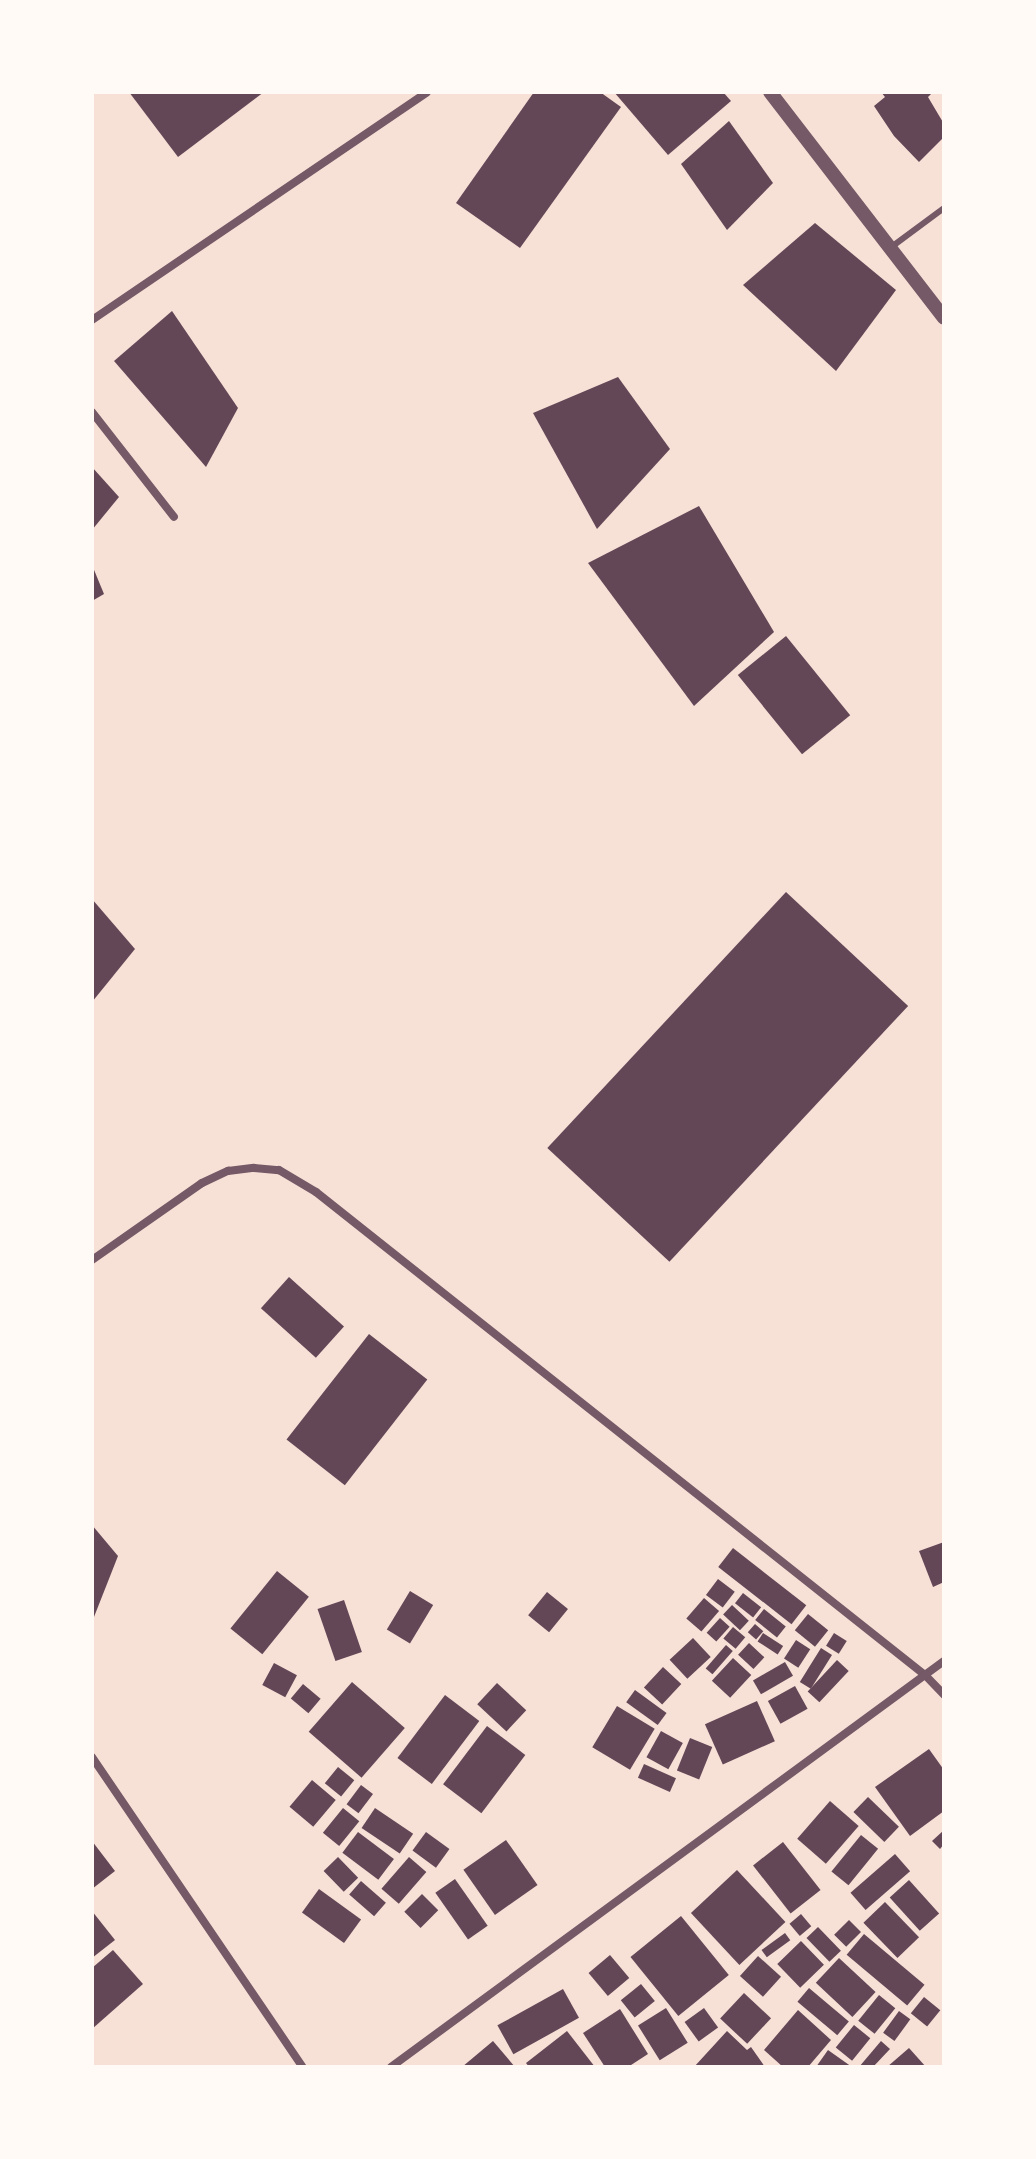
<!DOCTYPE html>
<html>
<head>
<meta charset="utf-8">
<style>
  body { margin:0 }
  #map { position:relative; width:1036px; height:2159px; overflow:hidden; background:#f7e1d7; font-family:Mulish,sans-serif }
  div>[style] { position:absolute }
  .building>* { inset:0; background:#644757; transform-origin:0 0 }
  .service>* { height:6px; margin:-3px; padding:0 3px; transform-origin:3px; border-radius:3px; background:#755966 }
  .minor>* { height:8px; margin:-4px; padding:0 4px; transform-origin:4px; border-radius:4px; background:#755966 }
  .tertiary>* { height:14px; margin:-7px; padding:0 7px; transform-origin:7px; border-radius:7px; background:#755966 }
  span { translate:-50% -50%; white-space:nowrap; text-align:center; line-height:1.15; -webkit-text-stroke:6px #fffaf5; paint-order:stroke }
  .frame { position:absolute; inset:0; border:94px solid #fffaf5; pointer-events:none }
</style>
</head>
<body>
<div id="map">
  <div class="building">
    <div style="clip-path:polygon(129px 92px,264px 92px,178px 157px)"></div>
    <div style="clip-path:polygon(534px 92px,600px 92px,621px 107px,520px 248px,456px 203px)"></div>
    <div style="clip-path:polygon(614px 92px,723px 92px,731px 101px,668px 155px)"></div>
    <div style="clip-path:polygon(881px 92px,933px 92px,928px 97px,944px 124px,944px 137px,919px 162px,894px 136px,874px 106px,885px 97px)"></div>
    <div style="clip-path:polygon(729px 121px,773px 183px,727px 230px,681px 164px)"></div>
    <div style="clip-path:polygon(815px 223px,896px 290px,836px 371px,743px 285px)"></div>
    <div style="clip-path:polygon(172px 311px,238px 408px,206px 467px,114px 361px)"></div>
    <div style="clip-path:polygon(618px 377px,670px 449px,597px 529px,533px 413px)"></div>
    <div style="clip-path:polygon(92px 467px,119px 497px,92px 530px)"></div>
    <div style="clip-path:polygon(699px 506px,774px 632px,694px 706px,588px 563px)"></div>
    <div style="clip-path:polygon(92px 565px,104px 594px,92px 601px)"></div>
    <div style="left:786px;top:636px;width:102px;height:62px;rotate:51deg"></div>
    <div style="left:786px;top:892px;width:167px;height:350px;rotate:43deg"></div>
    <div style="clip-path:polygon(92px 899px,135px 949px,92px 1002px)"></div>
    <div style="left:289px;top:1277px;width:74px;height:42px;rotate:42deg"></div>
    <div style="left:369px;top:1334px;width:74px;height:134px;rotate:38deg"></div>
    <div style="clip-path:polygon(92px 1525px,118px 1556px,92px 1622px)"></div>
    <div style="clip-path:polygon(944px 1542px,944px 1582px,933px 1587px,919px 1551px)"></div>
    <div style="left:733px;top:1548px;width:93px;height:24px;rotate:38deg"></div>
    <div style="left:277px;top:1571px;width:41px;height:74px;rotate:39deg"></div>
    <div style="left:718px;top:1579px;width:21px;height:20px;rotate:37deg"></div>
    <div style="left:410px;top:1591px;width:27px;height:45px;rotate:31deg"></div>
    <div style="left:547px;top:1592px;width:27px;height:30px;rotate:39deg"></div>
    <div style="left:743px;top:1593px;width:23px;height:13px;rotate:38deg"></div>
    <div style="left:704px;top:1598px;width:20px;height:27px;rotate:41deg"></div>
    <div style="left:344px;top:1600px;width:55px;height:28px;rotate:71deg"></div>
    <div style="left:732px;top:1605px;width:23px;height:13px;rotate:43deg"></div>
    <div style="left:764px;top:1609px;width:28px;height:14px;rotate:39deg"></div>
    <div style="left:808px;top:1614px;width:26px;height:21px;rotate:39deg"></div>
    <div style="left:720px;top:1618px;width:13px;height:20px;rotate:42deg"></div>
    <div style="left:755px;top:1624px;width:11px;height:11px;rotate:41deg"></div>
    <div style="left:733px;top:1627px;width:16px;height:15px;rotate:40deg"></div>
    <div style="left:763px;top:1633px;width:24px;height:10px;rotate:33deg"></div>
    <div style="left:834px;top:1633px;width:15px;height:15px;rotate:32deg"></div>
    <div style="left:693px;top:1638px;width:26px;height:32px;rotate:47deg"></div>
    <div style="left:796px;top:1640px;width:17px;height:22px;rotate:33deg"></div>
    <div style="left:749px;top:1643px;width:21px;height:16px;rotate:43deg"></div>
    <div style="left:726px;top:1645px;width:9px;height:31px;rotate:41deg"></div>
    <div style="left:821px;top:1648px;width:13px;height:40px;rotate:32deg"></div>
    <div style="left:733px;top:1658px;width:25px;height:31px;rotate:43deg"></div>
    <div style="left:837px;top:1660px;width:16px;height:43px;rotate:43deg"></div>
    <div style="left:785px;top:1662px;width:16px;height:37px;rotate:60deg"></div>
    <div style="left:274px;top:1663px;width:26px;height:25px;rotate:28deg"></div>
    <div style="left:663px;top:1667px;width:25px;height:28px;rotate:43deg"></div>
    <div style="left:352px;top:1682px;width:70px;height:66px;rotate:41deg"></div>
    <div style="left:497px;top:1683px;width:40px;height:29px;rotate:43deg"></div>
    <div style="left:303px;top:1684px;width:23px;height:19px;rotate:40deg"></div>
    <div style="left:795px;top:1686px;width:26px;height:31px;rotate:61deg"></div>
    <div style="left:635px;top:1690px;width:39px;height:15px;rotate:36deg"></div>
    <div style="left:445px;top:1695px;width:43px;height:79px;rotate:37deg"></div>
    <div style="left:757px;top:1701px;width:44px;height:57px;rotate:66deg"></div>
    <div style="left:617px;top:1706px;width:44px;height:48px;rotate:31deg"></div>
    <div style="left:487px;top:1726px;width:48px;height:73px;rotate:37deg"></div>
    <div style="left:661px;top:1731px;width:25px;height:30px;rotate:29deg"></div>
    <div style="left:690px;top:1738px;width:24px;height:35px;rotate:22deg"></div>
    <div style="clip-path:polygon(929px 1749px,944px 1770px,944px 1811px,910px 1836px,875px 1787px)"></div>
    <div style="left:644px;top:1764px;width:35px;height:15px;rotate:24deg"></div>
    <div style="left:338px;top:1767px;width:21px;height:21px;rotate:39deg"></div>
    <div style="left:312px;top:1780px;width:31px;height:35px;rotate:40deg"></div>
    <div style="left:361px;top:1785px;width:15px;height:24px;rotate:37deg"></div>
    <div style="left:868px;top:1797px;width:43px;height:21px;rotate:44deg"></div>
    <div style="left:830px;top:1801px;width:38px;height:50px;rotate:41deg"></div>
    <div style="left:343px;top:1808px;width:21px;height:32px;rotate:39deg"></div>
    <div style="left:375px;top:1808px;width:46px;height:24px;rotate:34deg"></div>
    <div style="clip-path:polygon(944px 1830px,944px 1844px,940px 1849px,932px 1841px)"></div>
    <div style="left:358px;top:1832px;width:45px;height:26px;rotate:37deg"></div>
    <div style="left:426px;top:1832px;width:29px;height:23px;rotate:36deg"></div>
    <div style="left:861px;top:1835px;width:22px;height:47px;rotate:39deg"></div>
    <div style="left:506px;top:1840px;width:55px;height:52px;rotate:55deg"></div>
    <div style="clip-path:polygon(92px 1841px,115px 1871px,92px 1889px)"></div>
    <div style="left:783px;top:1842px;width:61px;height:38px;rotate:52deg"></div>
    <div style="left:895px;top:1854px;width:23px;height:59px;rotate:49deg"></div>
    <div style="left:338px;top:1857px;width:29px;height:20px;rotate:46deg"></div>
    <div style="left:409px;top:1857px;width:23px;height:42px;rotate:41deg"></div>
    <div style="left:737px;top:1870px;width:71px;height:63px;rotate:47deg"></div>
    <div style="left:455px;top:1879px;width:57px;height:24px;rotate:55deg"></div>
    <div style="left:909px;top:1880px;width:45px;height:26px;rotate:48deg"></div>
    <div style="left:361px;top:1881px;width:33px;height:18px;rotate:41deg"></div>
    <div style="left:319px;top:1889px;width:52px;height:29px;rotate:36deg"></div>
    <div style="left:422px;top:1894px;width:23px;height:25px;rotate:45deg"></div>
    <div style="left:885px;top:1902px;width:49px;height:30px;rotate:46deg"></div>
    <div style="clip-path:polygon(92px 1911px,115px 1940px,92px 1958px)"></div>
    <div style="left:801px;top:1914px;width:16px;height:15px;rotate:50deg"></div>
    <div style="left:681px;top:1916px;width:76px;height:65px;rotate:51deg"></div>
    <div style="left:849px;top:1920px;width:17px;height:21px;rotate:45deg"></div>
    <div style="left:818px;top:1927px;width:33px;height:16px;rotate:46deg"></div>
    <div style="left:785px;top:1933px;width:9px;height:29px;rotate:54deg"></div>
    <div style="left:864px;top:1934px;width:79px;height:27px;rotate:40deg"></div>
    <div style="left:801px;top:1941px;width:33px;height:33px;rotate:46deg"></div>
    <div style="clip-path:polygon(113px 1950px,143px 1984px,92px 2029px,92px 1968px)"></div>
    <div style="left:610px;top:1955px;width:30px;height:28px;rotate:50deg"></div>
    <div style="left:758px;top:1956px;width:31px;height:27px;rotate:42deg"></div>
    <div style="left:839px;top:1958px;width:50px;height:34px;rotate:43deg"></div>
    <div style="left:641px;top:1984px;width:22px;height:26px;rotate:51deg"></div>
    <div style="left:809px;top:1988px;width:52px;height:18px;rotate:40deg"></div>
    <div style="left:563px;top:1989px;width:33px;height:75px;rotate:61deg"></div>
    <div style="left:744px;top:1993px;width:37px;height:35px;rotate:43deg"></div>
    <div style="left:879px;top:1995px;width:21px;height:33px;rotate:39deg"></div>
    <div style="left:924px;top:1997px;width:21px;height:21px;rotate:39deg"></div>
    <div style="left:666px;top:2008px;width:41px;height:33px;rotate:58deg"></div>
    <div style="left:704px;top:2008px;width:24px;height:24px;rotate:54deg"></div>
    <div style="clip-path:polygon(620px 2009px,648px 2054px,628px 2067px,605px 2067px,583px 2033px)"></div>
    <div style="clip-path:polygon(798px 2010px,831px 2040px,808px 2067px,783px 2067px,764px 2050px)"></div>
    <div style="left:899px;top:2011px;width:14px;height:27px;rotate:36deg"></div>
    <div style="left:854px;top:2025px;width:21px;height:29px;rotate:39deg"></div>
    <div style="clip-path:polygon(567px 2031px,595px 2067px,529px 2067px,526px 2063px)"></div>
    <div style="clip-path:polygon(727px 2031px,747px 2050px,751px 2047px,765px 2067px,694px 2067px)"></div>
    <div style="clip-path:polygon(493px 2041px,515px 2067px,462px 2067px)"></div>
    <div style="clip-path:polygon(881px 2041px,890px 2049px,873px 2067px,859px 2067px)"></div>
    <div style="clip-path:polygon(909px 2048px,926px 2067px,887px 2067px)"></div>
    <div style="clip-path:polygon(828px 2050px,852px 2067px,816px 2067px)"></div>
  </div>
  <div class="service">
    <div style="left:890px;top:248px;width:67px;rotate:-36.5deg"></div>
  </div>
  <div class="minor">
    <div style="left:92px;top:320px;width:405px;rotate:-34.2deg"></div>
    <div style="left:92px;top:412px;width:133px;rotate:52deg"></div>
    <div style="left:92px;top:1260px;width:134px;rotate:-35deg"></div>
    <div style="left:202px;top:1183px;width:29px;rotate:-25deg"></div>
    <div style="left:228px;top:1171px;width:26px;rotate:-7deg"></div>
    <div style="left:254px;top:1168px;width:25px;rotate:5deg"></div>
    <div style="left:279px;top:1170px;width:43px;rotate:30.7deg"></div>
    <div style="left:316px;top:1192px;width:777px;rotate:38.42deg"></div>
    <div style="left:925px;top:1675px;width:28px;rotate:46deg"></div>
    <div style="left:92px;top:1757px;width:375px;rotate:55.8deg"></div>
    <div style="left:391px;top:2067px;width:686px;rotate:-36.29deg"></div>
  </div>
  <div class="tertiary">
    <div style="left:770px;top:92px;width:285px;rotate:52.4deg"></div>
  </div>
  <div class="frame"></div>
</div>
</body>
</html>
